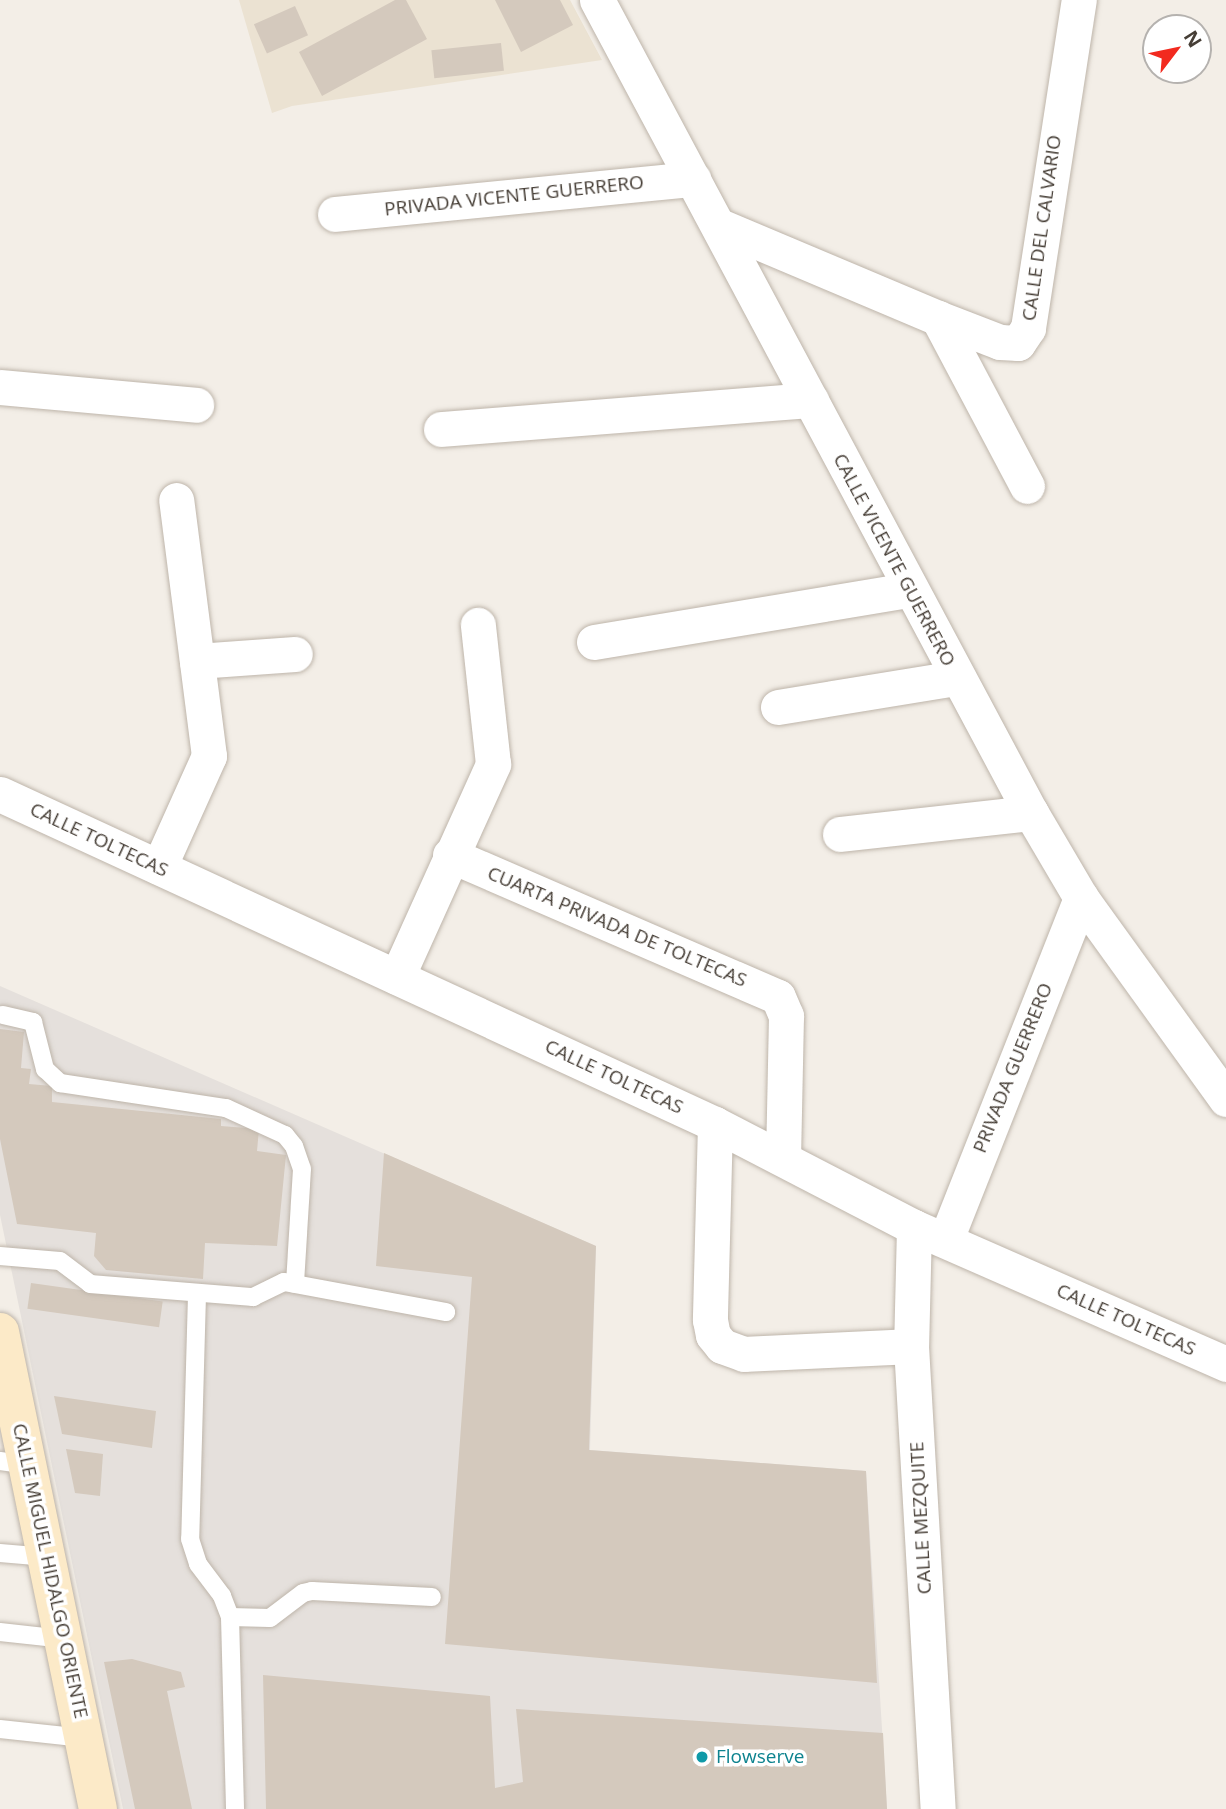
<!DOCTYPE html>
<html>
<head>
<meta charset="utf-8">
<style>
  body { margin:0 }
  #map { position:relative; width:1226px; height:1809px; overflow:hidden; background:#f3eee7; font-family:"Open Sans",sans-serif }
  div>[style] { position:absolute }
  .industrial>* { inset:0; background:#e5e0dc }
  .education>* { inset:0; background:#ebe2d2 }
  .building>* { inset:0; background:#d4c9bd; transform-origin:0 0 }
  .roads { filter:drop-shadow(0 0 2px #beb5aa) drop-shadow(0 0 2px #beb5aa) }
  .lane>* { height:18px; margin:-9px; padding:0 9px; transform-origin:9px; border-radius:9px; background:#fff }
  .street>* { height:35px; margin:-17.5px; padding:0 17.5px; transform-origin:17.5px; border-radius:17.5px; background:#fff }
  .secondary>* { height:38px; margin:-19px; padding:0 19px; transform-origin:19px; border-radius:19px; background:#fceac8 }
  .dots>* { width:19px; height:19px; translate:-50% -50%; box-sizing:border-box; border:4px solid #fff; border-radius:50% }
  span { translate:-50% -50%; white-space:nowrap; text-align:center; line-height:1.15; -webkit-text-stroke:7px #fff; paint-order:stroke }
  .street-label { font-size:19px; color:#463e36 }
  .culture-label { font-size:19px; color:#0d838f }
  .left { translate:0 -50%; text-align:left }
  .north { position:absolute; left:1142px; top:14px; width:70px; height:70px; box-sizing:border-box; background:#fff; border:2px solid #b5b2af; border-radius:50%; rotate:58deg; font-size:19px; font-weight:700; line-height:28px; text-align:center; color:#463e36 }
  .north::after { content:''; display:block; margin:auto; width:24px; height:32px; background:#f22a1f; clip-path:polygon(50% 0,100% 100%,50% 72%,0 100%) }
</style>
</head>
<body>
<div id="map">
  <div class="industrial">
    <div style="clip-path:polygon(0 986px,596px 1246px,590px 1450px,866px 1471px,887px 1809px,123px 1809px,0 1215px)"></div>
  </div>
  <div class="education">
    <div style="clip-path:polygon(239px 0,570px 0,602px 60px,292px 106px,272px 113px)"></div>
  </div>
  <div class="building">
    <div style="clip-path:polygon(395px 0,406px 0,427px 39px,322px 96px,299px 52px)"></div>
    <div style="clip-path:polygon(495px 0,560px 0,573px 25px,521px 52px)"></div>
    <div style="left:295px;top:6px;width:32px;height:45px;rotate:66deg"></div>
    <div style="left:501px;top:43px;width:28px;height:70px;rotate:84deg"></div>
    <div style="clip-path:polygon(0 1029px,24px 1032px,21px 1068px,31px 1069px,29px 1084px,52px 1086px,52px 1102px,221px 1119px,221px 1126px,259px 1129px,257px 1151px,286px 1155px,277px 1246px,205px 1243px,203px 1279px,106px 1270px,94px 1256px,96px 1233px,17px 1224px,0 1139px)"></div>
    <div style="clip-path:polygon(384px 1153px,596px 1246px,589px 1450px,866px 1471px,877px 1683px,445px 1644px,472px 1277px,376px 1266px)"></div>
    <div style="left:31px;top:1283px;width:133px;height:26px;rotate:8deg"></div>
    <div style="clip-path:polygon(54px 1396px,156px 1411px,152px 1448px,62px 1434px)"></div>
    <div style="clip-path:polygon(66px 1449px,103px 1454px,100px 1496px,75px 1493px)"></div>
    <div style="clip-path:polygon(132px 1659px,181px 1672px,185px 1687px,167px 1691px,192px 1809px,135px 1809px,104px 1662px)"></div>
    <div style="clip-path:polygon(263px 1675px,490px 1696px,495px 1788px,523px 1782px,516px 1709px,883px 1733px,887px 1809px,266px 1809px)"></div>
  </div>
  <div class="roads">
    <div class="lane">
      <div style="left:3px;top:1015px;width:31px;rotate:13deg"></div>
      <div style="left:33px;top:1022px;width:49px;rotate:75.7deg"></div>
      <div style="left:45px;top:1069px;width:21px;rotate:43deg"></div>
      <div style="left:60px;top:1083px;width:168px;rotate:8.6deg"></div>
      <div style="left:226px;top:1108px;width:65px;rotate:24.6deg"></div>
      <div style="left:285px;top:1135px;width:14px;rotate:51deg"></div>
      <div style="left:294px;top:1146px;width:24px;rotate:71deg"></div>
      <div style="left:302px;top:1169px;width:115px;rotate:93.5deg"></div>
      <div style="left:0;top:1256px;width:60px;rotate:4.8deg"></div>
      <div style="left:60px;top:1261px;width:38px;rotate:37deg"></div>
      <div style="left:90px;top:1284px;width:164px;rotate:4.6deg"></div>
      <div style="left:253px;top:1297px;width:34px;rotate:-26deg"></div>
      <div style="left:284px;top:1282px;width:165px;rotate:10.5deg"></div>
      <div style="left:197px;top:1295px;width:244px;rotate:91.6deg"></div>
      <div style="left:190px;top:1539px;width:26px;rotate:72deg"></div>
      <div style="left:198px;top:1564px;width:40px;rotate:53deg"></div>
      <div style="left:222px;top:1596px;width:22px;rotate:69deg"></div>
      <div style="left:230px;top:1617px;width:192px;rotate:88.5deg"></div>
      <div style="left:0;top:1461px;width:28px;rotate:8deg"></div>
      <div style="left:0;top:1553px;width:47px;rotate:4.9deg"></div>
      <div style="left:230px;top:1617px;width:40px;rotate:1.4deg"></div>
      <div style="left:270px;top:1618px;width:41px;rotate:-37.1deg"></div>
      <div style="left:303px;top:1593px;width:9px;rotate:-13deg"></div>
      <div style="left:312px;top:1591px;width:120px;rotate:2.9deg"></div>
      <div style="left:0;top:1632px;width:63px;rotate:6.3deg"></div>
      <div style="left:0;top:1729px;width:84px;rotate:6.1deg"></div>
    </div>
    <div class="street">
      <div style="left:597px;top:0;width:922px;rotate:61.91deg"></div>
      <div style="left:1031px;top:813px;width:99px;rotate:59.5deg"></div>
      <div style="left:1081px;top:898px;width:248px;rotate:54.2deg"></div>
      <div style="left:335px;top:214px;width:360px;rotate:-5.6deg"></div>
      <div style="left:720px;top:226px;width:237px;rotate:22.9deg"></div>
      <div style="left:938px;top:318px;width:66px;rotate:21.2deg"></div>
      <div style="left:1000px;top:342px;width:18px;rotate:3deg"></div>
      <div style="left:1018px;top:343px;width:18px;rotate:-56deg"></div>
      <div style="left:1028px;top:328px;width:332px;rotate:-81.2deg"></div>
      <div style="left:938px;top:318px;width:190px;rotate:62.1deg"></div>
      <div style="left:0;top:387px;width:197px;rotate:5.2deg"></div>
      <div style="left:441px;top:429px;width:371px;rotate:-4.5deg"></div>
      <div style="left:594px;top:642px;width:318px;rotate:-9.4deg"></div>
      <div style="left:197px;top:661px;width:98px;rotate:-4.1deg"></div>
      <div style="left:778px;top:707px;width:180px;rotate:-9.3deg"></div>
      <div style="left:0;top:794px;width:787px;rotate:24.78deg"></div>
      <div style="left:715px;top:1124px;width:224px;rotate:27.4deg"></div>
      <div style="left:914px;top:1227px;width:341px;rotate:23.7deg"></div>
      <div style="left:840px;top:834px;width:192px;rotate:-6.3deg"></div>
      <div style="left:450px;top:855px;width:357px;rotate:23.4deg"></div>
      <div style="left:778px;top:997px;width:21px;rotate:67deg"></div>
      <div style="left:786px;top:1016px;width:141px;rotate:91.2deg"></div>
      <div style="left:159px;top:867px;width:122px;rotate:-65.8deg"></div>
      <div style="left:209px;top:756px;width:258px;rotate:-97.3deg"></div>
      <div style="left:397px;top:977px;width:234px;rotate:-65.7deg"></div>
      <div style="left:493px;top:764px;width:140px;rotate:-96.2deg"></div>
      <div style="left:715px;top:1124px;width:196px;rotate:91.5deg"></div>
      <div style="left:710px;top:1320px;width:15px;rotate:79deg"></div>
      <div style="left:713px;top:1335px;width:14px;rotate:51deg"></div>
      <div style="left:722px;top:1346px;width:23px;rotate:20deg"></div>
      <div style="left:744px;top:1354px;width:167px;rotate:-2.7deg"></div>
      <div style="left:914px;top:1227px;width:119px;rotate:91.4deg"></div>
      <div style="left:911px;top:1346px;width:464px;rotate:86.7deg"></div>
      <div style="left:946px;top:1239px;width:367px;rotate:-68.4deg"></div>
    </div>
    <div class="secondary">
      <div style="left:0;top:1332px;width:487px;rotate:78.4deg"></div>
    </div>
  </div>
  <div class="dots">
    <div style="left:702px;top:1757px;background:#0f9aa8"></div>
  </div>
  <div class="street-label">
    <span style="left:514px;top:196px;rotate:-6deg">PRIVADA VICENTE GUERRERO</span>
    <span style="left:1042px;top:228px;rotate:-82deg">CALLE DEL CALVARIO</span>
    <span style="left:894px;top:560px;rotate:62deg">CALLE VICENTE GUERRERO</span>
    <span style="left:99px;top:840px;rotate:25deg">CALLE TOLTECAS</span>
    <span style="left:617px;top:927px;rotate:23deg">CUARTA PRIVADA DE TOLTECAS</span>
    <span style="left:1013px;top:1068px;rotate:-68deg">PRIVADA GUERRERO</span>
    <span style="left:614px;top:1077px;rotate:25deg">CALLE TOLTECAS</span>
    <span style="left:1126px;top:1320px;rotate:24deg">CALLE TOLTECAS</span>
    <span style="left:921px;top:1518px;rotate:-93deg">CALLE MEZQUITE</span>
    <span style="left:50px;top:1571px;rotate:78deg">CALLE MIGUEL HIDALGO ORIENTE</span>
  </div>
  <div class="culture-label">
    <span class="left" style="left:716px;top:1757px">Flowserve</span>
  </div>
  <div class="north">N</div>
</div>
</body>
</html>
